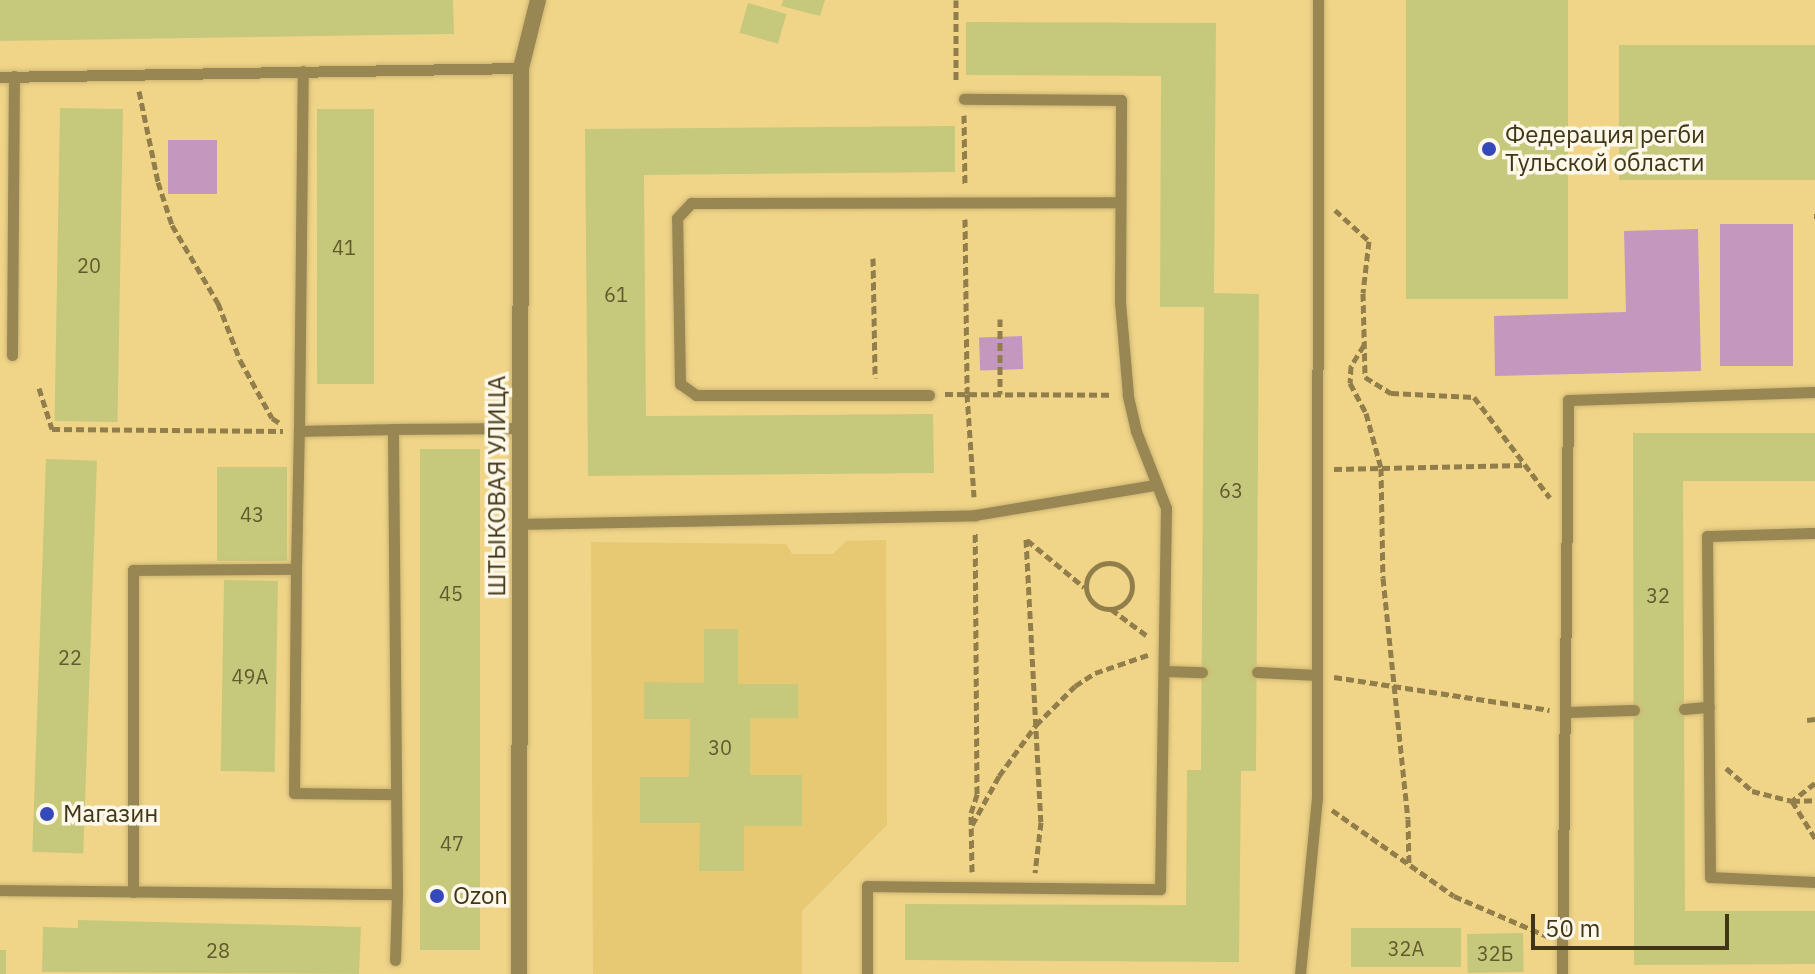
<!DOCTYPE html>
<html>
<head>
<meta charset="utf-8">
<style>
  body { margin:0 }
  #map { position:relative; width:1815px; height:974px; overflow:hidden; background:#f0d589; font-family:"IBM Plex Sans",sans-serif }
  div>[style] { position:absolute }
  .built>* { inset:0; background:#e7c974 }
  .green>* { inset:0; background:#c397be; transform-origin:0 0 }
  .building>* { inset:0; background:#c6c97c; transform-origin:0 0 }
  .path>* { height:5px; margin-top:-2.5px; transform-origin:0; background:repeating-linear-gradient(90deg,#917e4a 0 8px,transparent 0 12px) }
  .path>.ring { margin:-2.5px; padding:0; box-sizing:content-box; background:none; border:5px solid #917e4a; border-radius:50% }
  .roads { filter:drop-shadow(0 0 2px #cdb572) drop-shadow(0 0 2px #cdb572) }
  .lane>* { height:11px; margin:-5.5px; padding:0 5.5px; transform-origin:5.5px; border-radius:5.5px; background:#988653 }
  .street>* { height:16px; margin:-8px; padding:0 8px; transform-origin:8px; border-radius:8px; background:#988653 }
  .dots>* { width:22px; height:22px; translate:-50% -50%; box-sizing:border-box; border:4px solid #fdf8e9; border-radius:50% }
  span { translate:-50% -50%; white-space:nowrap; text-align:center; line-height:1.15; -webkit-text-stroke:7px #fdf8e9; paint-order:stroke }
  .number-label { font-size:20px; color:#625a2f }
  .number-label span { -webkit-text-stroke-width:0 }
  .poi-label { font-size:24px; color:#403515 }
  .left { translate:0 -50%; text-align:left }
  .street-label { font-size:24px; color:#403515 }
  .scale { position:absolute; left:1531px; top:914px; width:198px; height:36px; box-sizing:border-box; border:4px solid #403515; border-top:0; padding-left:10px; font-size:24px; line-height:28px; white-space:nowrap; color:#403515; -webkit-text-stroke:6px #fdf8e9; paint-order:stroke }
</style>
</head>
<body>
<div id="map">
  <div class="built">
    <div style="clip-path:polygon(886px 540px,887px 825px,802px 911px,802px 974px,593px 974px,591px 542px,786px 544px,792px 554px,833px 554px,846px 541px)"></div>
  </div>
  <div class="green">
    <div style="left:168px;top:140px;width:49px;height:54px"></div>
    <div style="left:1720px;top:224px;width:73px;height:142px"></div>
    <div style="clip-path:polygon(1698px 229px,1701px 371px,1495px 376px,1494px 316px,1626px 312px,1624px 231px)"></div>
    <div style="left:1022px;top:336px;width:33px;height:43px;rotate:88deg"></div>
  </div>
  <div class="building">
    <div style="clip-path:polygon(0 0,453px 0,454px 34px,0 41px)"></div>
    <div style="clip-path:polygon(783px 0,825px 0,820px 16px,781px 6px)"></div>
    <div style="left:1406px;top:0;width:162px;height:299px"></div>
    <div style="left:748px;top:3px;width:40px;height:31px;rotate:16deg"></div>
    <div style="clip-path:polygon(966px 22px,1216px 23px,1214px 293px,1259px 294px,1256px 771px,1241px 771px,1239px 962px,905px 960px,905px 904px,1186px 905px,1187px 770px,1201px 770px,1204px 307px,1160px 307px,1161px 76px,966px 75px)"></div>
    <div style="left:1815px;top:45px;width:135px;height:196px;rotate:90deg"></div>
    <div style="left:60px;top:108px;width:63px;height:313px;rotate:1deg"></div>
    <div style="left:317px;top:109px;width:57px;height:275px"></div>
    <div style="clip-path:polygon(955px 126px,955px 172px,644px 175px,646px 416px,933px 414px,934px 473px,588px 476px,585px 129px)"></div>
    <div style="clip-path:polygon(1633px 433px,1815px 433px,1815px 481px,1683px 481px,1685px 911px,1815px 911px,1815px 964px,1634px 965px)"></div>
    <div style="left:420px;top:449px;width:60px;height:501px"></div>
    <div style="left:46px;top:459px;width:51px;height:393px;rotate:2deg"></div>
    <div style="left:217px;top:467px;width:70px;height:94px"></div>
    <div style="left:224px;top:580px;width:54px;height:191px;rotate:1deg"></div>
    <div style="clip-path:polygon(704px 629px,738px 629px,738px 684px,798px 684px,798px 718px,750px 718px,750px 775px,802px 775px,802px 826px,744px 826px,744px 871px,699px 871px,700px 823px,640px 823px,640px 777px,689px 777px,690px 719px,644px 719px,644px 682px,704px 683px)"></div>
    <div style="clip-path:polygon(78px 920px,361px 927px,359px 974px,42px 972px,43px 927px,78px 928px)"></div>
    <div style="left:1461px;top:928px;width:39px;height:110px;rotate:90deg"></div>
    <div style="left:1523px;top:933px;width:39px;height:56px;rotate:89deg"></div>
    <div style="left:0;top:950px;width:6px;height:24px"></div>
  </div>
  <div class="path">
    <div style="left:956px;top:0;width:83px;rotate:90deg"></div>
    <div style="left:139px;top:91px;width:93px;rotate:78.2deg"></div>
    <div style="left:158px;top:182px;width:45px;rotate:72deg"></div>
    <div style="left:172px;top:225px;width:91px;rotate:59.5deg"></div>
    <div style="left:218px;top:303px;width:61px;rotate:68.9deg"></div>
    <div style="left:240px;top:360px;width:66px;rotate:61.1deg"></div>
    <div style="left:272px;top:418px;width:9px;rotate:32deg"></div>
    <div style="left:964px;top:115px;width:70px;rotate:89.2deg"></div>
    <div style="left:1335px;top:210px;width:46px;rotate:42.4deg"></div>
    <div style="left:1369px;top:241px;width:52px;rotate:96.6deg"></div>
    <div style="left:1363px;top:293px;width:84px;rotate:88.6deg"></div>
    <div style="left:1365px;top:377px;width:31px;rotate:32deg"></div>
    <div style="left:1391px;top:393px;width:83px;rotate:2.8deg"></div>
    <div style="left:1474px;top:397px;width:126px;rotate:53deg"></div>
    <div style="left:1814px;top:216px;width:1px"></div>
    <div style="left:965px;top:219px;width:175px;rotate:89.3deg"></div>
    <div style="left:967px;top:394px;width:103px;rotate:86.1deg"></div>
    <div style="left:873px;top:258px;width:120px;rotate:89deg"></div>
    <div style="left:1000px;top:319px;width:75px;rotate:90deg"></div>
    <div style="left:1364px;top:345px;width:25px;rotate:122deg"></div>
    <div style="left:1351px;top:366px;width:17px;rotate:93deg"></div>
    <div style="left:1350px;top:383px;width:34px;rotate:62deg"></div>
    <div style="left:1366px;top:413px;width:57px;rotate:74.7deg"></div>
    <div style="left:1381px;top:468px;width:110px;rotate:89deg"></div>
    <div style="left:1383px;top:578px;width:242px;rotate:84.1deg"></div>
    <div style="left:1408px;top:819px;width:47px;rotate:88.8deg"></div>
    <div style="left:39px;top:388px;width:43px;rotate:72.4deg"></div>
    <div style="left:52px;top:429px;width:231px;rotate:0.5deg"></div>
    <div style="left:945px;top:394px;width:166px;rotate:0.3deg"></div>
    <div style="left:1334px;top:469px;width:190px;rotate:-1.2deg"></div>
    <div style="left:1026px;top:539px;width:283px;rotate:87deg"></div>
    <div style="left:1041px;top:822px;width:51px;rotate:96.7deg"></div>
    <div style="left:1027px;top:540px;width:74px;rotate:39.5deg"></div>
    <div class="ring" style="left:1086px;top:563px;width:41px;height:41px"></div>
    <div style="left:1111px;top:609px;width:44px;rotate:36.6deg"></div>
    <div style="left:1334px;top:677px;width:218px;rotate:8.7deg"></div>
    <div style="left:1807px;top:720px;width:8px;rotate:-7deg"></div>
    <div style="left:1726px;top:768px;width:35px;rotate:41deg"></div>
    <div style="left:1752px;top:791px;width:41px;rotate:14deg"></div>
    <div style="left:1792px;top:801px;width:23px;rotate:-2deg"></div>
    <div style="left:1815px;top:783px;width:29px;rotate:142deg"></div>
    <div style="left:1792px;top:801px;width:44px;rotate:58.1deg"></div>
    <div style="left:1332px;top:810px;width:149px;rotate:35.2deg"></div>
    <div style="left:1454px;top:896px;width:101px;rotate:23.3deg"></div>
    <div style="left:972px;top:825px;width:56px;rotate:-61.1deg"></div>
    <div style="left:999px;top:776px;width:63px;rotate:-54deg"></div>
    <div style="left:1036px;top:725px;width:55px;rotate:-45deg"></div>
    <div style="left:1075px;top:686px;width:24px;rotate:-33deg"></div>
    <div style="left:1095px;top:673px;width:56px;rotate:-18.8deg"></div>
    <div style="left:972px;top:872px;width:59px;rotate:-91deg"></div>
    <div style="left:971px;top:813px;width:20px;rotate:-72deg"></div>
    <div style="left:977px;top:794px;width:263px;rotate:-90.4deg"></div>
  </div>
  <div class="roads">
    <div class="lane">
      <div style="left:0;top:77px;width:521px;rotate:-0.99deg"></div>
      <div style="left:12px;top:355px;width:279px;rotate:-89.6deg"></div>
      <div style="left:929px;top:395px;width:233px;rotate:180deg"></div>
      <div style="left:696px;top:395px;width:19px;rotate:-145deg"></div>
      <div style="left:680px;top:384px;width:166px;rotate:-91deg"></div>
      <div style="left:677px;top:218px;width:21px;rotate:-47deg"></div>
      <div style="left:691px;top:203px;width:429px;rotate:-0.1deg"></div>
      <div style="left:299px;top:431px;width:360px;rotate:-89.4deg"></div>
      <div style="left:521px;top:524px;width:454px;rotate:-1.1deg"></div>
      <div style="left:975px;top:515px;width:181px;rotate:-9.5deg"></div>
      <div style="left:1815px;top:533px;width:108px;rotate:178.4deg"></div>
      <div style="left:1707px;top:536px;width:341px;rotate:89.5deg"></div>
      <div style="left:1710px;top:877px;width:105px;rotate:2.7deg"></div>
      <div style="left:296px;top:569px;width:224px;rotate:90.5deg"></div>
      <div style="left:294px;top:793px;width:102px;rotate:0.6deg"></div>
      <div style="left:1165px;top:671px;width:37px;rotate:2deg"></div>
      <div style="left:1257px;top:672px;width:60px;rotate:2.9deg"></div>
      <div style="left:1684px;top:709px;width:25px;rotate:-5deg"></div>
      <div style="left:1565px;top:712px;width:69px;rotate:-1.7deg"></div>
      <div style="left:0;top:890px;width:397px;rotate:0.6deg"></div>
      <div style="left:397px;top:894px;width:66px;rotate:91.7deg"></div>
      <div style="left:133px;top:892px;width:322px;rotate:-90deg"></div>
      <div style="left:133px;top:570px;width:163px;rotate:-0.4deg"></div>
      <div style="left:296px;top:569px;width:138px;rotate:-88.8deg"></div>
      <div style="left:299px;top:431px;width:94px;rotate:-1.2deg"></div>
      <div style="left:397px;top:894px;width:465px;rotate:-90.5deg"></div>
      <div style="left:393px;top:429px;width:128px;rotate:-0.4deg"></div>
      <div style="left:867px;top:974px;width:88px;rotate:-90deg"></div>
      <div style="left:867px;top:886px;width:293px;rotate:0.6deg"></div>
      <div style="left:1160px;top:889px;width:381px;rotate:-89.1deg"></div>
      <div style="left:1166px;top:508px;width:83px;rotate:-111.3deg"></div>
      <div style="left:1136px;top:431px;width:37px;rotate:-103deg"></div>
      <div style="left:1128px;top:395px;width:93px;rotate:-94.9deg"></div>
      <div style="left:1120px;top:302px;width:202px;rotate:-89.7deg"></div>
      <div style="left:1121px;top:100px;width:157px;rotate:-179.6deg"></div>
      <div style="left:1300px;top:974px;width:177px;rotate:-84.5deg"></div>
      <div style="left:1317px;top:798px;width:798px;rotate:-89.93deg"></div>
      <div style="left:1562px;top:974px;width:574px;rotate:-89.4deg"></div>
      <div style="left:1568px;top:400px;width:247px;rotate:-1.9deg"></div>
    </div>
    <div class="street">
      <div style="left:519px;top:974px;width:906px;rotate:-89.87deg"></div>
      <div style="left:521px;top:68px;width:70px;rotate:-76deg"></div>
    </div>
  </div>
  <div class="dots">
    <div style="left:1489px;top:149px;background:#3549bb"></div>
    <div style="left:47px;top:814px;background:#3549bb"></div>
    <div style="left:437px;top:896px;background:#3549bb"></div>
  </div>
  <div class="number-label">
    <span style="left:344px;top:247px">41</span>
    <span style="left:89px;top:265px">20</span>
    <span style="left:616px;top:294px">61</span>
    <span style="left:1231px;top:490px">63</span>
    <span style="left:252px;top:514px">43</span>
    <span style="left:451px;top:593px">45</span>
    <span style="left:1658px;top:595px">32</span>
    <span style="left:70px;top:657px">22</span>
    <span style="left:250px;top:676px">49А</span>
    <span style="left:720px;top:747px">30</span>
    <span style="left:452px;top:843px">47</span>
    <span style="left:1406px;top:948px">32А</span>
    <span style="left:218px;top:950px">28</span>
    <span style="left:1495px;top:953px">32Б</span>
  </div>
  <div class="poi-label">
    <span class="left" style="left:1505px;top:149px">Федерация регби<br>Тульской области</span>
    <span class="left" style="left:63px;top:814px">Магазин</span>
    <span class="left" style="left:453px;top:896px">Ozon</span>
  </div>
  <div class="street-label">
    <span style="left:497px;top:486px;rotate:-90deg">ШТЫКОВАЯ УЛИЦА</span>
  </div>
  <div class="scale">50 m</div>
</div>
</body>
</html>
